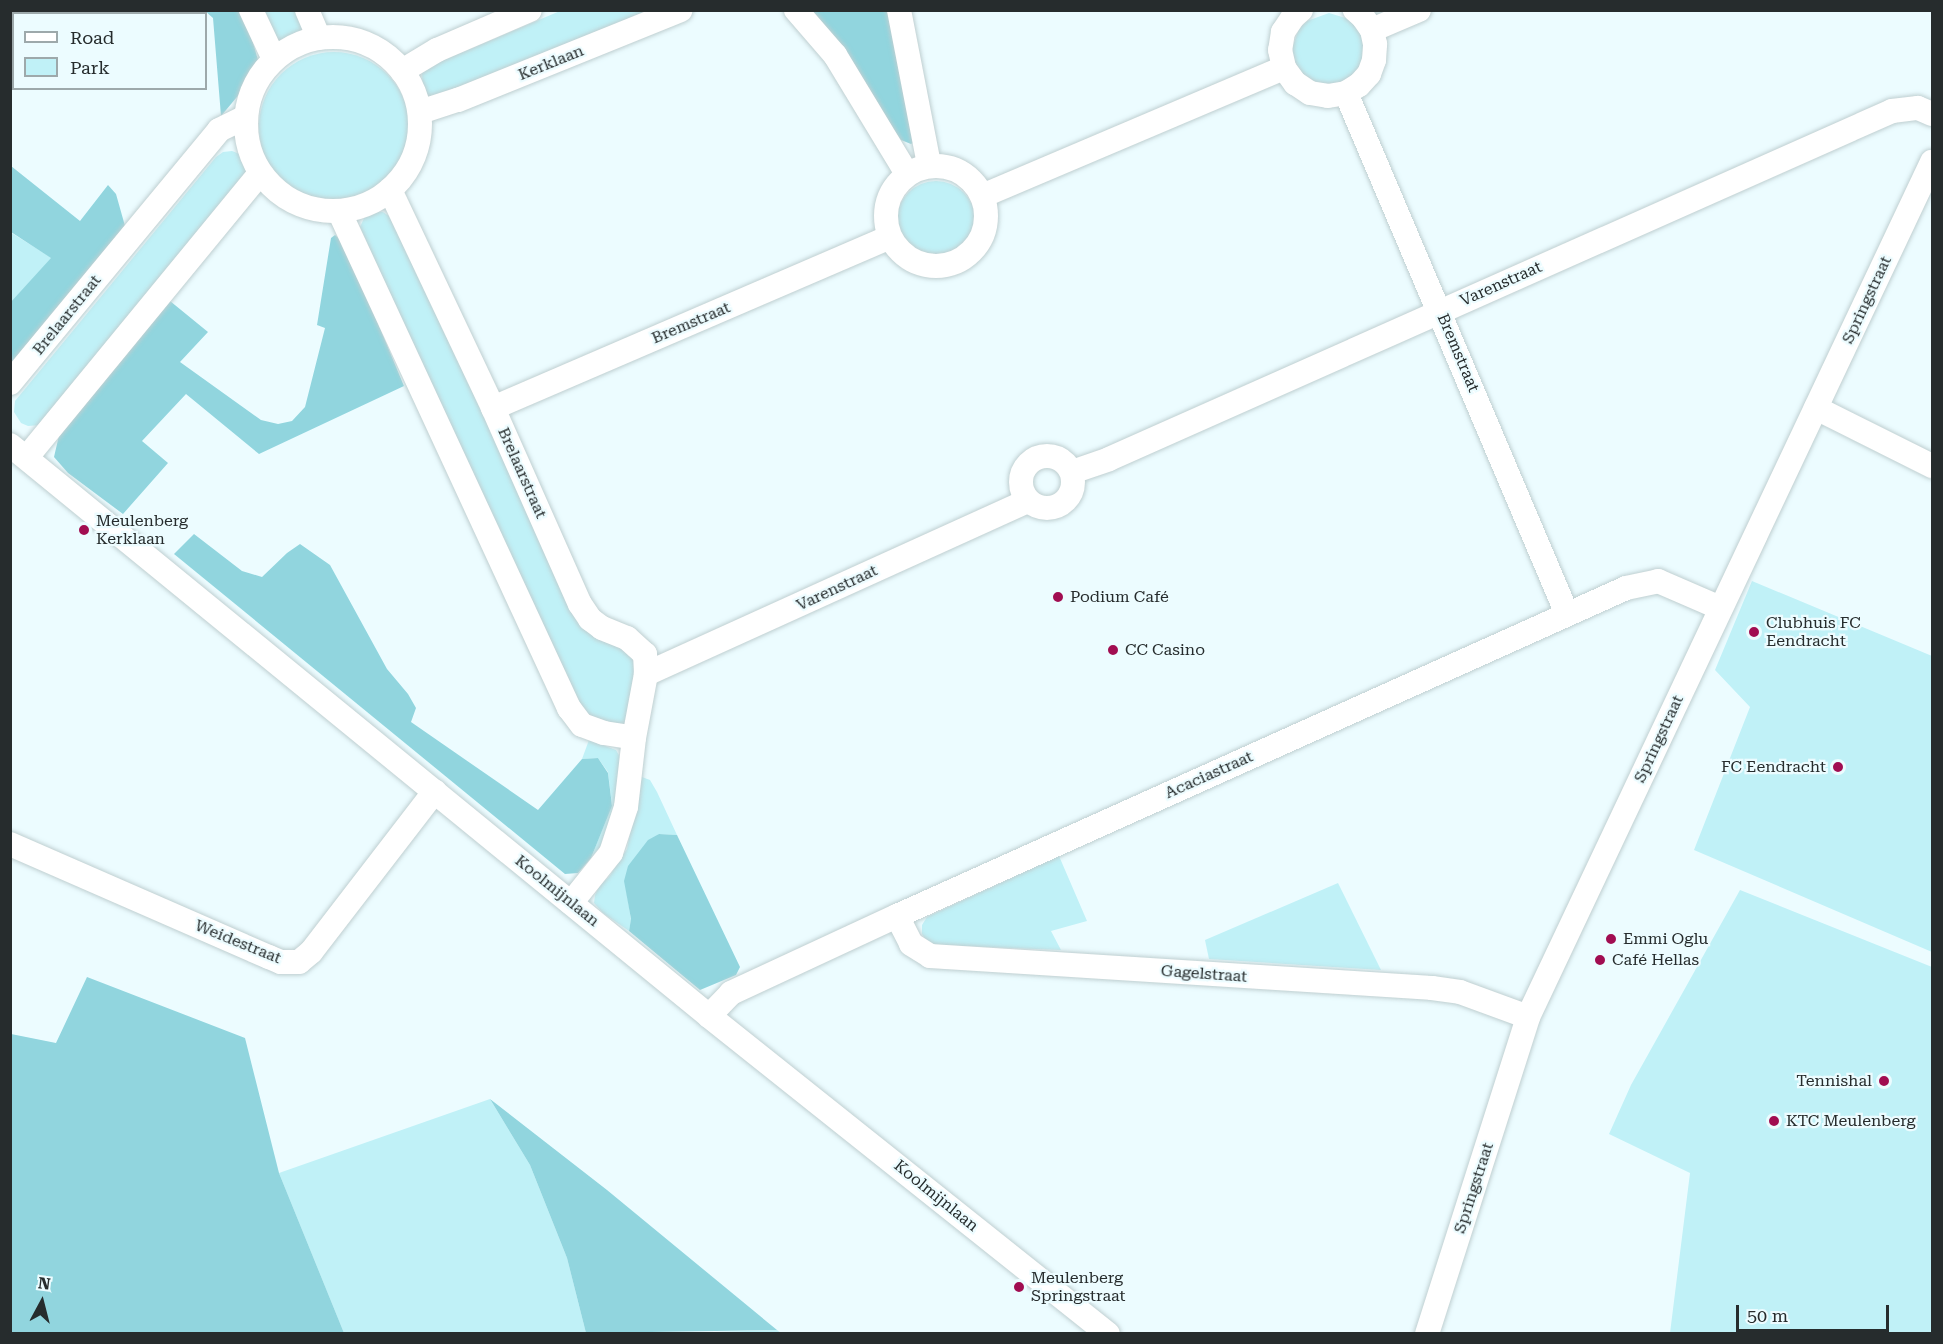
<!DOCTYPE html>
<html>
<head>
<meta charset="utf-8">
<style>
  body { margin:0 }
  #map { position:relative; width:1943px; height:1344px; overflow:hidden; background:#ecfcff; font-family:"Roboto Serif",serif }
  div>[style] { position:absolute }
  .green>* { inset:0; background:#c0f1f7 }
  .round { border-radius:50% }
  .forest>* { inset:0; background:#91d5de }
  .roads { filter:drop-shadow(0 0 2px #bfcfd1) drop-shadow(0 0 2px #bfcfd1) }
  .minor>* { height:24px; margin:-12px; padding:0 12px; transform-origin:12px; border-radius:12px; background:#fff }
  .minor>.ring { margin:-12px; padding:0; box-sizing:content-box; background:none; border:24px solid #fff; border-radius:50% }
  .dots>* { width:16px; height:16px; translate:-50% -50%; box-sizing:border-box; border:3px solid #ecfcff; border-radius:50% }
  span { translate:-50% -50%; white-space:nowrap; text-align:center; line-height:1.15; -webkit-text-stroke:4.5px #ecfcff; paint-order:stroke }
  .street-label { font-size:16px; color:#262c2d }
  .poi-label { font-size:16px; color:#262c2d }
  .left { translate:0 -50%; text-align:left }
  .right { translate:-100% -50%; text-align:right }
  .frame { position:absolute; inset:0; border:12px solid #262c2d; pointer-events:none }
  .legend { position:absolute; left:12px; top:12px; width:195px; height:78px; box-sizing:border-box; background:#ecfcff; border:2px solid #9da9ab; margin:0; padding:8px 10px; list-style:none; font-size:18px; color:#262c2d }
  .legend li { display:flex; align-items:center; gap:12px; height:30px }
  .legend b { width:30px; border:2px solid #9da9ab }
  .north { position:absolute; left:12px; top:1272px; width:60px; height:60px; -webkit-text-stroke:4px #ecfcff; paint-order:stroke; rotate:7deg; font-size:16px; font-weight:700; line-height:24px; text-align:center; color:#262c2d }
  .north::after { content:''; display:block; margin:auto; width:21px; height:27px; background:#262c2d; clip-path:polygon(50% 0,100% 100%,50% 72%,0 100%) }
  .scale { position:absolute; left:1736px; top:1305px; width:153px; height:27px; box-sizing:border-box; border:3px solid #262c2d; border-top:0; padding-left:8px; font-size:18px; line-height:21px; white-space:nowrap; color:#262c2d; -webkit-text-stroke:4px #ecfcff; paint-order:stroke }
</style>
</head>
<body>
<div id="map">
  <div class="green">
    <div style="clip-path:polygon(258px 11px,299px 11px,303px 30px,301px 38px,291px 44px,280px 44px)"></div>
    <div style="clip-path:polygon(560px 11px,658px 11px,428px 99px,423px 92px,422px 73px,430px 66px)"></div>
    <div style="clip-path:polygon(1329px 13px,1352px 20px,1367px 40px,1361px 74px,1329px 90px,1298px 73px,1291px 51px,1299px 29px,1307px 21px)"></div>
    <div class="round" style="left:259px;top:52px;width:150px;height:150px"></div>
    <div style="clip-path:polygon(232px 151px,242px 155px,247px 170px,41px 425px,28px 426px,21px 423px,14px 412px,15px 401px,216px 157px,223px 152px)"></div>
    <div class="round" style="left:897px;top:181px;width:78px;height:78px"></div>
    <div style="clip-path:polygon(373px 211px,383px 212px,393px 219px,572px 605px,621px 645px,637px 661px,629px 721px,622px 727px,592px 722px,559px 670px,360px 227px,366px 214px)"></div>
    <div style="clip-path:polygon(10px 232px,52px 258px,11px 303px,10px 303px)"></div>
    <div style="clip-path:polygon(1752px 581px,1932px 656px,1932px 952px,1694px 850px,1750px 707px,1715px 670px)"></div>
    <div style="clip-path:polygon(589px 740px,616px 750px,621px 759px,614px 819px,606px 839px,591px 858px,612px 805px,608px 772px,598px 758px,582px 759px)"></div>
    <div style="clip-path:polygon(642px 777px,650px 780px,657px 792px,677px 835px,659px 834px,625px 881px,631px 920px,629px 931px,603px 913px,594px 903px,595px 895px,600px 885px,609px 877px,627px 849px)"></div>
    <div style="clip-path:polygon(1059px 856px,1087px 921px,1051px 931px,1061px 950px,940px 945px,928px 943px,922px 934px,922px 925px,927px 917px)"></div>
    <div style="clip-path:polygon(1338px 883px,1381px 970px,1209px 959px,1205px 940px)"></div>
    <div style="clip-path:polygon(1740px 890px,1932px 967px,1932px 1333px,1670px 1333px,1690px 1173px,1609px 1134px,1631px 1085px)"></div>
    <div style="clip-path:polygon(490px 1099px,530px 1165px,567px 1258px,586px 1333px,344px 1333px,279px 1173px)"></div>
    <div style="clip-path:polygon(777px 1330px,781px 1333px,648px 1334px)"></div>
  </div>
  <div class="forest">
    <div style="clip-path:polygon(205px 11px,244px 11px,258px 60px,252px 79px,221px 116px,213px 18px)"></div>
    <div style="clip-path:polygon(807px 11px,887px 11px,897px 42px,917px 141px,911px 144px,901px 140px)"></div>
    <div style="clip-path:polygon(11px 166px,80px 221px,108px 185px,116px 194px,125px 226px,11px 370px,10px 303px,51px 258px,11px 232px)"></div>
    <div style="clip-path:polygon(335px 235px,345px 244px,404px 386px,259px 454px,186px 394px,142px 441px,168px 463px,123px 514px,68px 473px,54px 457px,60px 431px,170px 301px,208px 332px,180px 362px,261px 420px,278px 424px,292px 421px,305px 407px,325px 328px,317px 325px,331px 238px)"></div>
    <div style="clip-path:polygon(194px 534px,242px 571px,262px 577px,287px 553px,300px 544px,330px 565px,387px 669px,408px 694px,416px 708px,411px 722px,538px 810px,582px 759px,598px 758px,608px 773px,612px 806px,591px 858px,578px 873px,565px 874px,174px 554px)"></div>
    <div style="clip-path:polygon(659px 834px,677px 835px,740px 967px,736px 975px,700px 990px,629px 931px,631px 919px,624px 881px,628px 866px,648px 840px)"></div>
    <div style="clip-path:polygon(87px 977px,245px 1038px,279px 1173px,344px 1333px,11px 1333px,11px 1034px,56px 1043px)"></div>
    <div style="clip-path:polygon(490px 1099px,607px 1190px,777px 1330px,586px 1333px,567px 1258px,530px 1165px)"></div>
  </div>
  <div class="roads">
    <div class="minor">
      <div style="left:251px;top:10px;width:54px;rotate:64.9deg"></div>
      <div style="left:307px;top:10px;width:30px;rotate:67deg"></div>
      <div style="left:796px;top:10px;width:60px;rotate:49.1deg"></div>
      <div style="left:835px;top:55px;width:139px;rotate:58.8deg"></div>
      <div style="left:899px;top:10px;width:158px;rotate:79deg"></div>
      <div style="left:1301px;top:10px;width:11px;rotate:139deg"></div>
      <div style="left:1293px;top:17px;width:18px;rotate:124deg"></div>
      <div style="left:1283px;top:32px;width:18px;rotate:99deg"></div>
      <div style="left:1280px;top:50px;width:18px;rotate:77deg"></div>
      <div style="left:1284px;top:68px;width:19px;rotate:54deg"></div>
      <div style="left:1295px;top:83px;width:18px;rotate:34deg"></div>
      <div style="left:1310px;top:93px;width:18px;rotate:9deg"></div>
      <div style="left:1328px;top:96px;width:18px;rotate:-9deg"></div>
      <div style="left:1346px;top:93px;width:15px;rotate:-32deg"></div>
      <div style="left:1359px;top:85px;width:15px;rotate:-48deg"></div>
      <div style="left:1369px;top:74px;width:15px;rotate:-70deg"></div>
      <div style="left:1374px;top:60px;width:16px;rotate:-86deg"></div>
      <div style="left:1375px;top:44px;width:14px;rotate:-102deg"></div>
      <div style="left:1372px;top:30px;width:16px;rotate:-125deg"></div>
      <div style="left:1363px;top:17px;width:11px;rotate:-139deg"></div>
      <div style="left:1372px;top:30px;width:51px;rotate:-23.1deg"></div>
      <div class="ring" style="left:246px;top:37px;width:150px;height:150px"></div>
      <div style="left:402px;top:71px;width:41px;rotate:-31deg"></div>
      <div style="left:437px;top:50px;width:101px;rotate:-23.3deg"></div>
      <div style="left:1346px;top:93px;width:566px;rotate:67.01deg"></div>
      <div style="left:420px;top:112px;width:40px;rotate:-18deg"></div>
      <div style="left:458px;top:100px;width:240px;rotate:-22deg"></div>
      <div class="ring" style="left:886px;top:166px;width:76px;height:76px"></div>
      <div style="left:390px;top:190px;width:241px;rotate:64.7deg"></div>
      <div style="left:493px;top:408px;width:214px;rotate:66.1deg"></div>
      <div style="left:580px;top:604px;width:18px;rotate:56deg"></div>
      <div style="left:590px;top:619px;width:15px;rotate:37deg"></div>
      <div style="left:602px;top:628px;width:27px;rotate:22deg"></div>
      <div style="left:627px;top:638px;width:24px;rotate:42deg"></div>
      <div style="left:645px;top:654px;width:20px;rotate:87deg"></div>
      <div style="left:646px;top:674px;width:65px;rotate:100.6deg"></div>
      <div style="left:634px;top:738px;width:69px;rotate:96.6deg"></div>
      <div style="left:626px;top:807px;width:48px;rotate:108.1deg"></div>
      <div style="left:611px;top:853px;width:64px;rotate:128.7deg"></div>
      <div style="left:982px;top:196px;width:328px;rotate:-23deg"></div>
      <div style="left:339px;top:211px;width:548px;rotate:65.17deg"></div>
      <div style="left:569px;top:708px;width:21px;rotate:53deg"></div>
      <div style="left:582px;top:725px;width:23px;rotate:20deg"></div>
      <div style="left:604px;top:733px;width:30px;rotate:9deg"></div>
      <div style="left:10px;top:383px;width:328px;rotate:-50.4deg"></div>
      <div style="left:219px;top:130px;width:30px;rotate:-26deg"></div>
      <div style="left:493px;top:408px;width:432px;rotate:-23.3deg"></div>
      <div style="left:1816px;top:408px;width:130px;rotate:26.6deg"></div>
      <div style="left:10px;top:445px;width:903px;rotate:39.24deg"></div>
      <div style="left:709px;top:1016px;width:510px;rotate:38.55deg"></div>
      <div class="ring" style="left:1021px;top:456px;width:28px;height:28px"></div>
      <div style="left:27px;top:457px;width:367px;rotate:-50.6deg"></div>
      <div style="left:1072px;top:472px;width:39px;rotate:-19deg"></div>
      <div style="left:1109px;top:459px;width:857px;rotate:-23.96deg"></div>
      <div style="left:1892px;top:111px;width:26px;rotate:-7deg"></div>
      <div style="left:1918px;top:108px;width:15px;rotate:23deg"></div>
      <div style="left:646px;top:674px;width:419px;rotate:-24.4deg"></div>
      <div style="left:10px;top:844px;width:283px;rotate:23.6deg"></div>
      <div style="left:269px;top:957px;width:13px;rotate:23deg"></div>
      <div style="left:281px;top:962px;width:18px"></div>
      <div style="left:299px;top:962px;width:16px;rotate:-40deg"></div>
      <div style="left:311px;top:952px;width:203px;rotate:-52.4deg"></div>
      <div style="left:897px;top:916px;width:31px;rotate:63deg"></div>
      <div style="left:911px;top:944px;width:22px;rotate:32deg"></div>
      <div style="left:930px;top:956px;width:503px;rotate:3.65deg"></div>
      <div style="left:1432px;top:988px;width:28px;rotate:8deg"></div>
      <div style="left:1460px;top:992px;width:72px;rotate:20.2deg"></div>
      <div style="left:709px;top:1016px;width:32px;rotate:-46deg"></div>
      <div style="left:731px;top:993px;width:183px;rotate:-24.9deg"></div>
      <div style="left:897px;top:916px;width:799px;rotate:-24.22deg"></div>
      <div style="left:1626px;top:588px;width:33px;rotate:-12deg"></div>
      <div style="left:1658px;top:581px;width:68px;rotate:23.5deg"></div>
      <div style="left:1427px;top:1334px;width:333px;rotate:-72.3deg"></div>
      <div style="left:1528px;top:1017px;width:946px;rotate:-64.71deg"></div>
    </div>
  </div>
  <div class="dots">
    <div style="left:84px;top:530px;background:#a10d51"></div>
    <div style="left:1058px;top:597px;background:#a10d51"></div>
    <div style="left:1754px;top:632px;background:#a10d51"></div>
    <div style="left:1113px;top:650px;background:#a10d51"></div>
    <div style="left:1838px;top:767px;background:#a10d51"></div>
    <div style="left:1611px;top:939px;background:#a10d51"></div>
    <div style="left:1600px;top:960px;background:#a10d51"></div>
    <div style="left:1884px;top:1081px;background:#a10d51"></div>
    <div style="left:1774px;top:1121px;background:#a10d51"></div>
    <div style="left:1019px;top:1287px;background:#a10d51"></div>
  </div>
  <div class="street-label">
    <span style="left:551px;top:63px;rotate:-22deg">Kerklaan</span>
    <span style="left:1501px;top:284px;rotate:-24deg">Varenstraat</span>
    <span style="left:1867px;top:300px;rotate:-65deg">Springstraat</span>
    <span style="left:67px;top:315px;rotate:-51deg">Brelaarstraat</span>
    <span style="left:691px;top:323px;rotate:-23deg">Bremstraat</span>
    <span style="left:1458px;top:353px;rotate:67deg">Bremstraat</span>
    <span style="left:522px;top:473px;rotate:66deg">Brelaarstraat</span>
    <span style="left:837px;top:588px;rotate:-25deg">Varenstraat</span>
    <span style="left:1659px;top:739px;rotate:-65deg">Springstraat</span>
    <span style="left:1209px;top:775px;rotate:-24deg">Acaciastraat</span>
    <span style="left:557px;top:891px;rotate:39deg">Koolmijnlaan</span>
    <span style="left:238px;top:942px;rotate:22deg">Weidestraat</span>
    <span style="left:1204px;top:974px;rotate:4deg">Gagelstraat</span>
    <span style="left:1474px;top:1188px;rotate:-72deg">Springstraat</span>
    <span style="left:936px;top:1196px;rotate:39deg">Koolmijnlaan</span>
  </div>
  <div class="poi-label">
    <span class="left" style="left:96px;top:530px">Meulenberg<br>Kerklaan</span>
    <span class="left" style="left:1070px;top:597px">Podium Café</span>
    <span class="left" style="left:1766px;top:632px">Clubhuis FC<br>Eendracht</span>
    <span class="left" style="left:1125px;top:650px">CC Casino</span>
    <span class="right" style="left:1826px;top:767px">FC Eendracht</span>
    <span class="left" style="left:1623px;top:939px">Emmi Oglu</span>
    <span class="left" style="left:1612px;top:960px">Café Hellas</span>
    <span class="right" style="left:1872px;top:1081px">Tennishal</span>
    <span class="left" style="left:1786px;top:1121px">KTC Meulenberg</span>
    <span class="left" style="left:1031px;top:1287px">Meulenberg<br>Springstraat</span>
  </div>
  <div class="frame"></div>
  <ul class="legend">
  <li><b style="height:8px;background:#fff"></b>Road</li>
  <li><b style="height:16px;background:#c0f1f7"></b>Park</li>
  </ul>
  <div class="north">N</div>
  <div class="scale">50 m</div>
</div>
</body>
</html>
